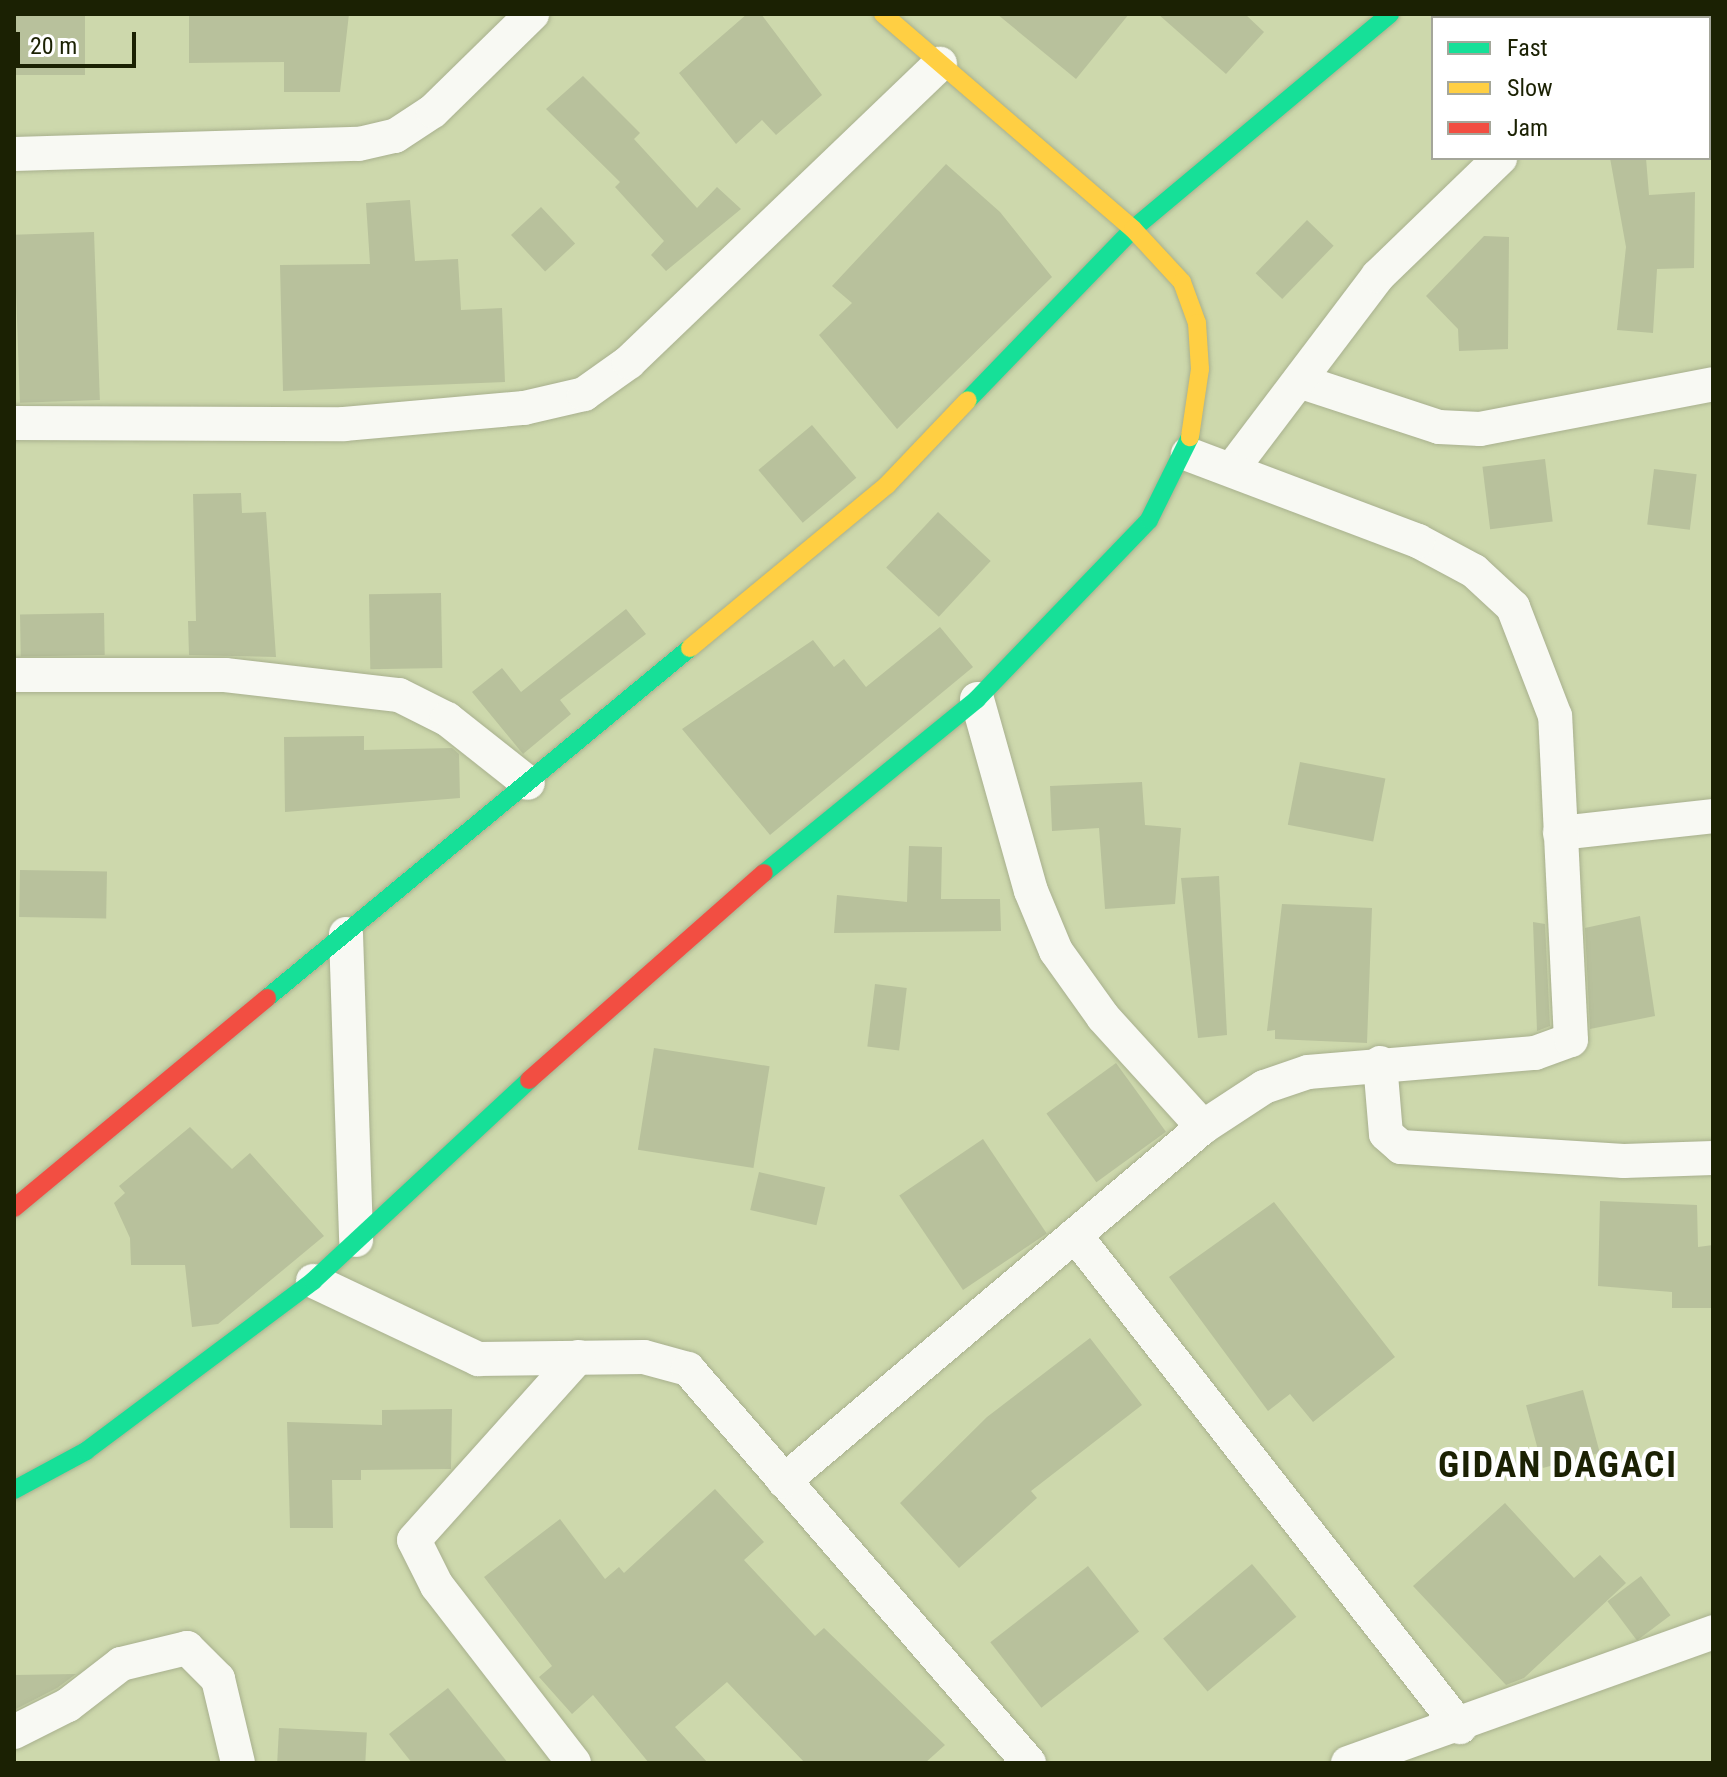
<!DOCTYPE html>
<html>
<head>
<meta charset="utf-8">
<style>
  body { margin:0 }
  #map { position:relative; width:1727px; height:1777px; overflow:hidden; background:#cdd8ac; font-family:"Roboto Condensed",sans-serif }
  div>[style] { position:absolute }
  .building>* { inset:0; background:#b8c19c; transform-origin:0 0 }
  .roads { filter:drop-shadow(0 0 2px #a8b08e) drop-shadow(0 0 2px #a8b08e) }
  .street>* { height:34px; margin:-17px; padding:0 17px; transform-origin:17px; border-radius:17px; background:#f8f9f3 }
  .fast>* { height:18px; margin:-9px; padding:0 9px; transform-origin:9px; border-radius:9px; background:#16e098 }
  .slow>* { height:18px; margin:-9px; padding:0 9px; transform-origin:9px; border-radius:9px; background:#ffcf43 }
  .jam>* { height:18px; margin:-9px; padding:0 9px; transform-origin:9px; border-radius:9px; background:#f24e42 }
  span { translate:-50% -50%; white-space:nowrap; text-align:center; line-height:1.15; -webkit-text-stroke:8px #fff; paint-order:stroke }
  .district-label { font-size:36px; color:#1b2103; font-weight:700; letter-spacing:2px }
  .frame { position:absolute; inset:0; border:16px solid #1b2103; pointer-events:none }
  .legend { position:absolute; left:1431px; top:16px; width:280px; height:144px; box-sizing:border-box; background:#fff; border:2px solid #a4a69a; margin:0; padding:10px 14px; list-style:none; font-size:24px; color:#1b2103 }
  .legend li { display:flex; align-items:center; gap:16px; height:40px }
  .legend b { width:40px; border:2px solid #a4a69a }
  .scale { position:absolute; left:16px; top:32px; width:120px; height:36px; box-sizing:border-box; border:4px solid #1b2103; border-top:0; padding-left:10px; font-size:24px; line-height:28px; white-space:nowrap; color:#1b2103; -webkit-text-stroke:6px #fff; paint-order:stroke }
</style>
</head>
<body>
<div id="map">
  <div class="building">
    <div style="left:14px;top:14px;width:71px;height:61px"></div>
    <div style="clip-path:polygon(189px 14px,349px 14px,340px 92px,284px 92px,284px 62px,189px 63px)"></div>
    <div style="clip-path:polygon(747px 14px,761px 14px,822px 95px,776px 135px,762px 120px,736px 144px,679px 73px)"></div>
    <div style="clip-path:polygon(997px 14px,1129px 14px,1076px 79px)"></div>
    <div style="clip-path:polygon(1158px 14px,1245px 14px,1264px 32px,1226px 74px)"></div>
    <div style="clip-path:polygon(583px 76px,640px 133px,634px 139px,697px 208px,717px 187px,741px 209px,666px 271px,651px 255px,664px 241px,615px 187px,620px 182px,546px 109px)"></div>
    <div style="clip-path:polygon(1610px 158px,1646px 158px,1649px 195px,1695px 192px,1694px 268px,1657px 269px,1653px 333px,1617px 330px,1626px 247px)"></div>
    <div style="clip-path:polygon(946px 164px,1000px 212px,1052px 277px,897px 429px,819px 335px,852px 303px,832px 286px)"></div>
    <div style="clip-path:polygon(410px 200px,415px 261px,458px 259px,461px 310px,502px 308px,505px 382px,283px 391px,280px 265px,370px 264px,366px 203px)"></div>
    <div style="left:541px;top:207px;width:50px;height:41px;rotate:47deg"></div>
    <div style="left:1307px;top:220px;width:37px;height:74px;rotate:44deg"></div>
    <div style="left:94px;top:232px;width:168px;height:80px;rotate:88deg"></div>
    <div style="clip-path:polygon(1484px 236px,1509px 237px,1508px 349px,1459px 351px,1458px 329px,1426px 296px)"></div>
    <div style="left:812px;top:425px;width:69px;height:70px;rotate:50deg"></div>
    <div style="left:1545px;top:459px;width:63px;height:63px;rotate:83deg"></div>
    <div style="left:1654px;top:469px;width:43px;height:56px;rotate:7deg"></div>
    <div style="clip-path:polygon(241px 493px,242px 513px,266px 512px,276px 657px,189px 655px,188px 621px,196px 621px,193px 494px)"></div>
    <div style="left:938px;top:512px;width:72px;height:76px;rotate:43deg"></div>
    <div style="left:441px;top:593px;width:75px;height:72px;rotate:89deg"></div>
    <div style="clip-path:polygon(626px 609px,646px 634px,560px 700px,571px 714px,523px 754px,472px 692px,502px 668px,521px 692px)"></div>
    <div style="left:104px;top:613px;width:42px;height:84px;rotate:89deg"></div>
    <div style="clip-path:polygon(940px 627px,973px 667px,770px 835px,682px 729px,813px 640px,834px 667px,844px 659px,866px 687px)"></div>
    <div style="clip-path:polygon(364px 736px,364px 750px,452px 748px,459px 754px,460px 798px,285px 812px,284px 737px)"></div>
    <div style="left:1300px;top:762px;width:87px;height:64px;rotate:11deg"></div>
    <div style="clip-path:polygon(1142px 782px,1145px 825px,1181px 828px,1175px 904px,1105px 909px,1099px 828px,1052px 831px,1050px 786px)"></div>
    <div style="clip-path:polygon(909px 846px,942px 847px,941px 899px,1000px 899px,1001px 931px,834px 933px,837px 895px,907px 902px)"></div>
    <div style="left:20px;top:870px;width:87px;height:47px;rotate:1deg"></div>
    <div style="clip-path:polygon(1219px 876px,1227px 1035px,1198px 1038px,1181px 878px)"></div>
    <div style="clip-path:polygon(1282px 904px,1372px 908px,1367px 1043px,1275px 1039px,1275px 1030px,1267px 1031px)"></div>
    <div style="clip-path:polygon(1640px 916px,1655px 1016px,1590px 1029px,1585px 928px)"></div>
    <div style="clip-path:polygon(1533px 922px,1545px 924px,1550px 1026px,1537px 1031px)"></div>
    <div style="left:875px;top:984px;width:32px;height:63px;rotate:7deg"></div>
    <div style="left:654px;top:1048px;width:117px;height:103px;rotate:9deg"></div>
    <div style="left:1116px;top:1063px;width:85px;height:86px;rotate:54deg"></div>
    <div style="clip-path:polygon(190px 1127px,232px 1169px,250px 1153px,324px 1236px,218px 1324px,192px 1327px,185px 1265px,131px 1265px,130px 1238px,114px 1203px,125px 1193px,119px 1186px)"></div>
    <div style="left:983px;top:1139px;width:114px;height:101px;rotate:56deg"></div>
    <div style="left:759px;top:1172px;width:68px;height:39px;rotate:13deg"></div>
    <div style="clip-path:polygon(1600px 1201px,1697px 1205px,1698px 1247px,1713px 1245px,1713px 1308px,1672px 1308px,1672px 1292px,1598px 1286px)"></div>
    <div style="clip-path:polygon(1274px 1202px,1395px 1357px,1313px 1422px,1290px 1394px,1268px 1411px,1169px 1277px)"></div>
    <div style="clip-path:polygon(1090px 1338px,1142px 1405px,1031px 1491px,1037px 1498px,959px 1568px,900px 1503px,987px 1417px)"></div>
    <div style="left:1583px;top:1390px;width:65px;height:59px;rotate:75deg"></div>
    <div style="clip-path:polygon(452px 1409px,451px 1469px,361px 1470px,361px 1480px,332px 1480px,333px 1528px,290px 1528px,287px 1422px,382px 1425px,382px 1410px)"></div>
    <div style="clip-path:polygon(715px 1489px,764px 1542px,744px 1560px,815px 1636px,824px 1628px,945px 1745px,925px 1763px,805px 1763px,727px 1682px,675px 1727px,708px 1763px,649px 1763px,593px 1695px,572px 1714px,539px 1677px,552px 1666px,484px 1577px,560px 1519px,605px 1579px,619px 1567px,624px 1573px)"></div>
    <div style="clip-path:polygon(1505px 1503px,1574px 1578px,1600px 1555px,1626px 1583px,1524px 1678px,1506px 1685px,1413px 1586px)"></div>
    <div style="left:1252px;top:1564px;width:69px;height:116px;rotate:50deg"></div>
    <div style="left:1088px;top:1566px;width:83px;height:124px;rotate:52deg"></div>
    <div style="left:1641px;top:1576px;width:49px;height:42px;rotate:53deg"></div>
    <div style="clip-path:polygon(76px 1674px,57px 1688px,14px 1710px,14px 1675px)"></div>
    <div style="clip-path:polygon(448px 1688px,508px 1763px,412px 1763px,389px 1734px)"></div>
    <div style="left:279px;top:1728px;width:88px;height:35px;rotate:3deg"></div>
  </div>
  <div class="roads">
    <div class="street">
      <div style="left:1667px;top:18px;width:6px;rotate:-39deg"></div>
      <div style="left:14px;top:154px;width:345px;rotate:-1.7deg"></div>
      <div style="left:359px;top:144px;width:37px;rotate:-13deg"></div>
      <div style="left:395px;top:136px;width:45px;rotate:-33.3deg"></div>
      <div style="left:433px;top:111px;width:139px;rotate:-44.4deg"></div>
      <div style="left:1299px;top:381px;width:147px;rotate:18.2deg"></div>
      <div style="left:1439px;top:427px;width:41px;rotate:2.8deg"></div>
      <div style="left:1480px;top:429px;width:237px;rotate:-10.9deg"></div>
      <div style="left:14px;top:423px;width:330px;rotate:0.2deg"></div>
      <div style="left:344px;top:424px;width:181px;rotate:-5.1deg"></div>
      <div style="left:524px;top:408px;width:62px;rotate:-13.1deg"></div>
      <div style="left:584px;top:394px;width:55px;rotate:-35.4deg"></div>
      <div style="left:629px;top:362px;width:431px;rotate:-43.8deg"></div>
      <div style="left:1232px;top:469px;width:242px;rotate:-52.9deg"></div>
      <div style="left:1378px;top:276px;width:170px;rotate:-44deg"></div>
      <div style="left:14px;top:675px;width:211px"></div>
      <div style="left:225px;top:675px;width:175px;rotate:6.6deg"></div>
      <div style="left:399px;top:695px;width:54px;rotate:26.6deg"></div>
      <div style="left:447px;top:719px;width:103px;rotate:38.3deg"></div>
      <div style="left:977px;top:699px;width:199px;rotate:74.3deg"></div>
      <div style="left:1031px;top:891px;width:65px;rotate:67.4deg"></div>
      <div style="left:1056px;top:951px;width:81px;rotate:54.5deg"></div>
      <div style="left:1103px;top:1017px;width:149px;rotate:47.7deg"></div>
      <div style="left:1560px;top:833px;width:154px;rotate:-6.3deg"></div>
      <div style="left:346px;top:934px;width:306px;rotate:88.1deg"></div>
      <div style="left:1380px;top:1063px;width:71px;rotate:85.2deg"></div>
      <div style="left:1386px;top:1134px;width:20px;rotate:41deg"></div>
      <div style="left:1401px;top:1147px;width:223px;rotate:3.6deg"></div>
      <div style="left:1624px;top:1161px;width:89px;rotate:-1.9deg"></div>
      <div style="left:1075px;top:1235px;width:625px;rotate:51.96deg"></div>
      <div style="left:313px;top:1281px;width:183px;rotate:25.3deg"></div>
      <div style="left:478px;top:1359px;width:166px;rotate:-0.7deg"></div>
      <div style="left:644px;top:1357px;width:46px;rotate:15.3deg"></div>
      <div style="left:688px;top:1369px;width:521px;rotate:49.12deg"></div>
      <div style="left:784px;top:1481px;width:549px;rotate:-40.19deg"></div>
      <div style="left:1203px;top:1127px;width:73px;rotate:-33.3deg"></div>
      <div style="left:1264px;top:1087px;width:46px;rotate:-18.8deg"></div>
      <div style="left:1308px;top:1072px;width:228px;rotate:-4.8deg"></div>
      <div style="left:1535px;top:1053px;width:38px;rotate:-20deg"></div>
      <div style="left:1571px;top:1040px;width:324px;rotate:-92.8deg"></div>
      <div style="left:1555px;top:716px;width:117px;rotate:-111.1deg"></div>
      <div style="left:1513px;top:607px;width:53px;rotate:-137.3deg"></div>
      <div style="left:1474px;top:571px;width:64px;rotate:-151.8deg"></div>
      <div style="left:1418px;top:541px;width:246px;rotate:-159.3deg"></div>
      <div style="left:14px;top:1732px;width:60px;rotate:-26.6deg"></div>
      <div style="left:68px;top:1705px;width:67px;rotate:-37.7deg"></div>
      <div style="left:121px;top:1664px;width:68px;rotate:-13.6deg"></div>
      <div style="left:187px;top:1648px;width:44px;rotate:45deg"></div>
      <div style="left:218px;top:1679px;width:86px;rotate:76.6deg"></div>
      <div style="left:574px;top:1763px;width:224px;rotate:-127.7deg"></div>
      <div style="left:437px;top:1586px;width:51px;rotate:-116.6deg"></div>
      <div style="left:414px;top:1540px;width:246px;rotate:-48.1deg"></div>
      <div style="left:1348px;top:1763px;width:388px;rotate:-19.7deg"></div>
    </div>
    <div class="fast">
      <div style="left:968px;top:400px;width:238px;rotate:-46deg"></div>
      <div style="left:1133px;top:229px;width:335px;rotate:-39.9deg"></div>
      <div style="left:764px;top:873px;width:275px;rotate:-39.2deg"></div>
      <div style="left:977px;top:699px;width:248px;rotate:-46.1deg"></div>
      <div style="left:1149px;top:520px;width:93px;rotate:-63.7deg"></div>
      <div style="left:267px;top:998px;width:549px;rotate:-39.61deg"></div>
      <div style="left:14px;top:1490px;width:82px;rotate:-28.4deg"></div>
      <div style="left:86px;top:1451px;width:284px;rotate:-36.8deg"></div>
      <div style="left:313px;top:1281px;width:295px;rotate:-42.9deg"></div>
    </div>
    <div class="slow">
      <div style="left:883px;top:14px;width:330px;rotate:40.7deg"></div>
      <div style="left:1133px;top:229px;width:72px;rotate:47.2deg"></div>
      <div style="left:1182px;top:282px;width:44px;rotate:69.9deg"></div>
      <div style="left:1197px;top:323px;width:46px;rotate:86.3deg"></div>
      <div style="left:1200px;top:369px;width:69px;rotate:98.4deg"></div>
      <div style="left:690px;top:648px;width:256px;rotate:-39.6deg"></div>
      <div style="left:887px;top:485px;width:117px;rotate:-46.4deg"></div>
    </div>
    <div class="jam">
      <div style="left:529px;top:1080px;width:313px;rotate:-41.4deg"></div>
      <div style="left:14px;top:1208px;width:329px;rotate:-39.7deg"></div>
    </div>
  </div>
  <div class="district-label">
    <span style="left:1558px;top:1466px">GIDAN DAGACI</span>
  </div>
  <div class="frame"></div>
  <ul class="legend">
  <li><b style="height:10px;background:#16e098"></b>Fast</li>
  <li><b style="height:10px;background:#ffcf43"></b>Slow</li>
  <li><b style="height:10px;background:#f24e42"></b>Jam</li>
  </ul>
  <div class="scale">20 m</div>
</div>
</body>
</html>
